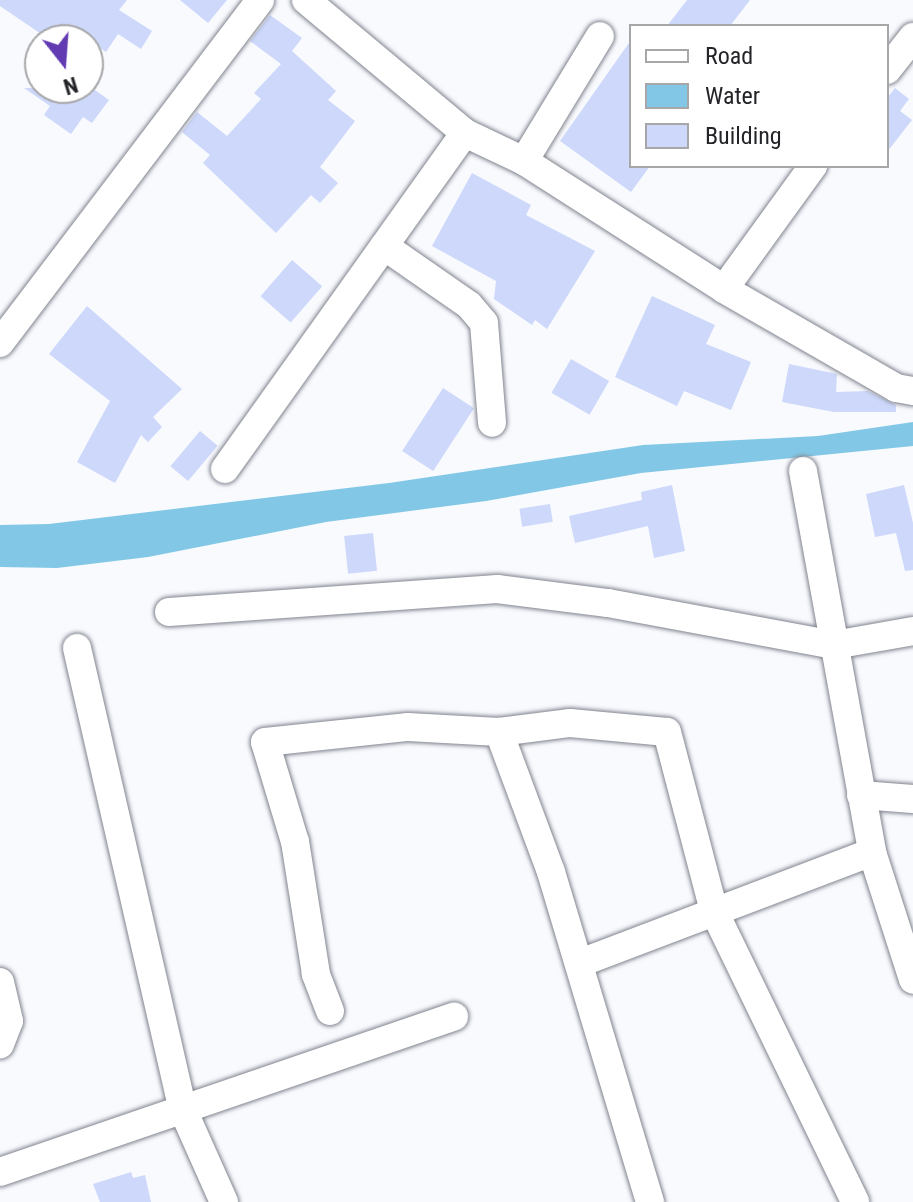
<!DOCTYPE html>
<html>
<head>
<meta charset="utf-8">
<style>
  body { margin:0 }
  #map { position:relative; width:913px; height:1202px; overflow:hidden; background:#f8fafe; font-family:"Roboto Condensed",sans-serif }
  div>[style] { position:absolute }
  .water>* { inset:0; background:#82c8e6 }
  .building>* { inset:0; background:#cdd8fb; transform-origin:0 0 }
  .roads { filter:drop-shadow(0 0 2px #81848e) drop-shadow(0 0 2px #81848e) }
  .minor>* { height:28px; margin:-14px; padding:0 14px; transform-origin:14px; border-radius:14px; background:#fff }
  span { translate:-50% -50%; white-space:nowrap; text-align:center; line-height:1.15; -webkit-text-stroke:7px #fff; paint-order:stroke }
  .legend { position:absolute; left:629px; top:24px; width:260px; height:144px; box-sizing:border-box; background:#fff; border:2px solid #a7a7a9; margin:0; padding:10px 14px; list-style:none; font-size:24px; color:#232428 }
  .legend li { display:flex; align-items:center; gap:16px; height:40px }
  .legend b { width:40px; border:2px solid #a7a7a9 }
  .north { position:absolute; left:24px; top:24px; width:80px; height:80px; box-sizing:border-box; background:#fff; border:2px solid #a7a7a9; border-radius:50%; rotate:163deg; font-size:22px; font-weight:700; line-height:32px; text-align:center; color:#232428 }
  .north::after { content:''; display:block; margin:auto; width:28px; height:36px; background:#623ab2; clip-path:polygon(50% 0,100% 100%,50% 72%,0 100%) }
</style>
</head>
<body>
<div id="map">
  <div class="water">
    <div style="clip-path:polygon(913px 422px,913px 446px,641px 473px,486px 501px,326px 522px,148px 557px,57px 568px,0 567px,0 525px,49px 524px,389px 483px,643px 445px,818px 436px)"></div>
  </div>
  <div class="building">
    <div style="clip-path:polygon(0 0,127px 0,119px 10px,152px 31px,141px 49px,118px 34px,106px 52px,71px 30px,64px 40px,50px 40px,0 6px)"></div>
    <div style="clip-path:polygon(180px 0,227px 0,208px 23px)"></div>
    <div style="clip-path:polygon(687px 0,750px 0,730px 26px,667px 26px)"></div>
    <div style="clip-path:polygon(270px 15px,302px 38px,292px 51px,336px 91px,328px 100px,355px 121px,320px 167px,338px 183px,320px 203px,311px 195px,276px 233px,203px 163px,210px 155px,182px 132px,197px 112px,227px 136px,261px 99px,254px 93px,281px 64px,250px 41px)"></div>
    <div style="clip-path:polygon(631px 40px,631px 166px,650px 166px,631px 192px,560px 141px)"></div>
    <div style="clip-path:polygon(24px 88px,92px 88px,109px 100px,92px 123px,83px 117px,71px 134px,44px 115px,50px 106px)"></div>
    <div style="clip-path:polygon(895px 88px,909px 99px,900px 111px,912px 120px,887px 152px,887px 98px)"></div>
    <div style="clip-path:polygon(472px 173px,531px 205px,526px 215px,595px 251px,547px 329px,535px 320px,532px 325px,494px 299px,496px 281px,432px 246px)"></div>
    <div style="left:292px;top:260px;width:40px;height:48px;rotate:41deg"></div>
    <div style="clip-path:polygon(652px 296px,715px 325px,706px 344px,751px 362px,731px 410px,684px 391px,677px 406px,615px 377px)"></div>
    <div style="clip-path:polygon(87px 306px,182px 389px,153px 417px,162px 427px,148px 442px,141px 435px,115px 483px,77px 462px,110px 401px,49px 354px)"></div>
    <div style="left:571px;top:359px;width:44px;height:39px;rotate:30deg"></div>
    <div style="clip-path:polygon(789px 364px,837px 374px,836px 392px,868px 391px,896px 405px,896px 412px,834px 412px,782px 402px)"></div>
    <div style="left:443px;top:388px;width:37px;height:75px;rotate:33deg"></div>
    <div style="left:200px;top:431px;width:23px;height:46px;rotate:40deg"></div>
    <div style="clip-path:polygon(672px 485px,685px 551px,654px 558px,648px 526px,575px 543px,569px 516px,642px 500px,641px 492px)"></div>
    <div style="clip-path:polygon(904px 485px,913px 523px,913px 570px,905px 571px,896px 533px,875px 537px,866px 494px)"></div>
    <div style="left:550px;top:504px;width:18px;height:31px;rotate:81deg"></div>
    <div style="left:373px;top:533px;width:38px;height:29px;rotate:84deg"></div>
    <div style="clip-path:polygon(131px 1172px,133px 1178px,145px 1175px,151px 1202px,100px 1202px,93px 1184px)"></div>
  </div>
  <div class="roads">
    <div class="minor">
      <div style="left:306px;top:0;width:207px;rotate:39.9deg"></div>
      <div style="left:465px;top:133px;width:65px;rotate:25.4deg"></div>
      <div style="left:524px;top:161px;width:237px;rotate:32.6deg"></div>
      <div style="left:724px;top:289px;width:198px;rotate:29.9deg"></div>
      <div style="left:896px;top:388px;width:17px;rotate:10deg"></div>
      <div style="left:887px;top:70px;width:42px;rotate:-51.8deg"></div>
      <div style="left:524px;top:161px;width:146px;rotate:-58.7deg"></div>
      <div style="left:384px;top:246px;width:103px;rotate:34.8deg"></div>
      <div style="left:469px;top:305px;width:23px;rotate:50deg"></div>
      <div style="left:484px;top:323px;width:100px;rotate:85.4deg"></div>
      <div style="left:724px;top:289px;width:152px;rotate:-54.1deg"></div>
      <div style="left:0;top:343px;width:430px;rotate:-52.8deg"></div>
      <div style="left:225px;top:469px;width:413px;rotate:-54.5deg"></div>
      <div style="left:803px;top:471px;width:387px;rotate:79.7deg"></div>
      <div style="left:872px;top:852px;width:134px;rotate:72.2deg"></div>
      <div style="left:169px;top:612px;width:329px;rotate:-4deg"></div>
      <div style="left:497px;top:589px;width:112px;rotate:7.2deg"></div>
      <div style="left:608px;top:603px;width:230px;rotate:10.5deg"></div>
      <div style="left:834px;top:645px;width:80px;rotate:-10deg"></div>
      <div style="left:77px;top:648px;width:474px;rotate:77.1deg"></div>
      <div style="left:183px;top:1110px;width:101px;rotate:66deg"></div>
      <div style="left:499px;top:732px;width:149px;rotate:69.6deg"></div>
      <div style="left:551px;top:872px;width:345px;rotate:73.3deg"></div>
      <div style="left:861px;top:795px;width:52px;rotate:4.4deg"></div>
      <div style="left:580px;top:963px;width:312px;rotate:-20.8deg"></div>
      <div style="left:0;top:982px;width:40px;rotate:77deg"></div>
      <div style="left:9px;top:1021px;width:25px;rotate:111deg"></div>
      <div style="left:330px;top:1011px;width:40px;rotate:-111deg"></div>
      <div style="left:316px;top:974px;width:134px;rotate:-99deg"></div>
      <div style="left:295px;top:842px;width:104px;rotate:-106.7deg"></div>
      <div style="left:265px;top:742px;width:144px;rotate:-6deg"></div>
      <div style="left:408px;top:727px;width:91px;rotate:3.1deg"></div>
      <div style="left:499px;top:732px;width:72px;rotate:-7.2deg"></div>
      <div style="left:570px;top:723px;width:97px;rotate:5.3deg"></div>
      <div style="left:667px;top:732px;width:185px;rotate:75.3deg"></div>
      <div style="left:714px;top:911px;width:323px;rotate:64.1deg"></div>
      <div style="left:0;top:1172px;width:480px;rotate:-18.9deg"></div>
    </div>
  </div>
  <ul class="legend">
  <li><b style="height:10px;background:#fff"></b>Road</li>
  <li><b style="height:22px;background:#82c8e6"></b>Water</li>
  <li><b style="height:22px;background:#cdd8fb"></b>Building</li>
  </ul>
  <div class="north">N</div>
</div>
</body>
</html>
